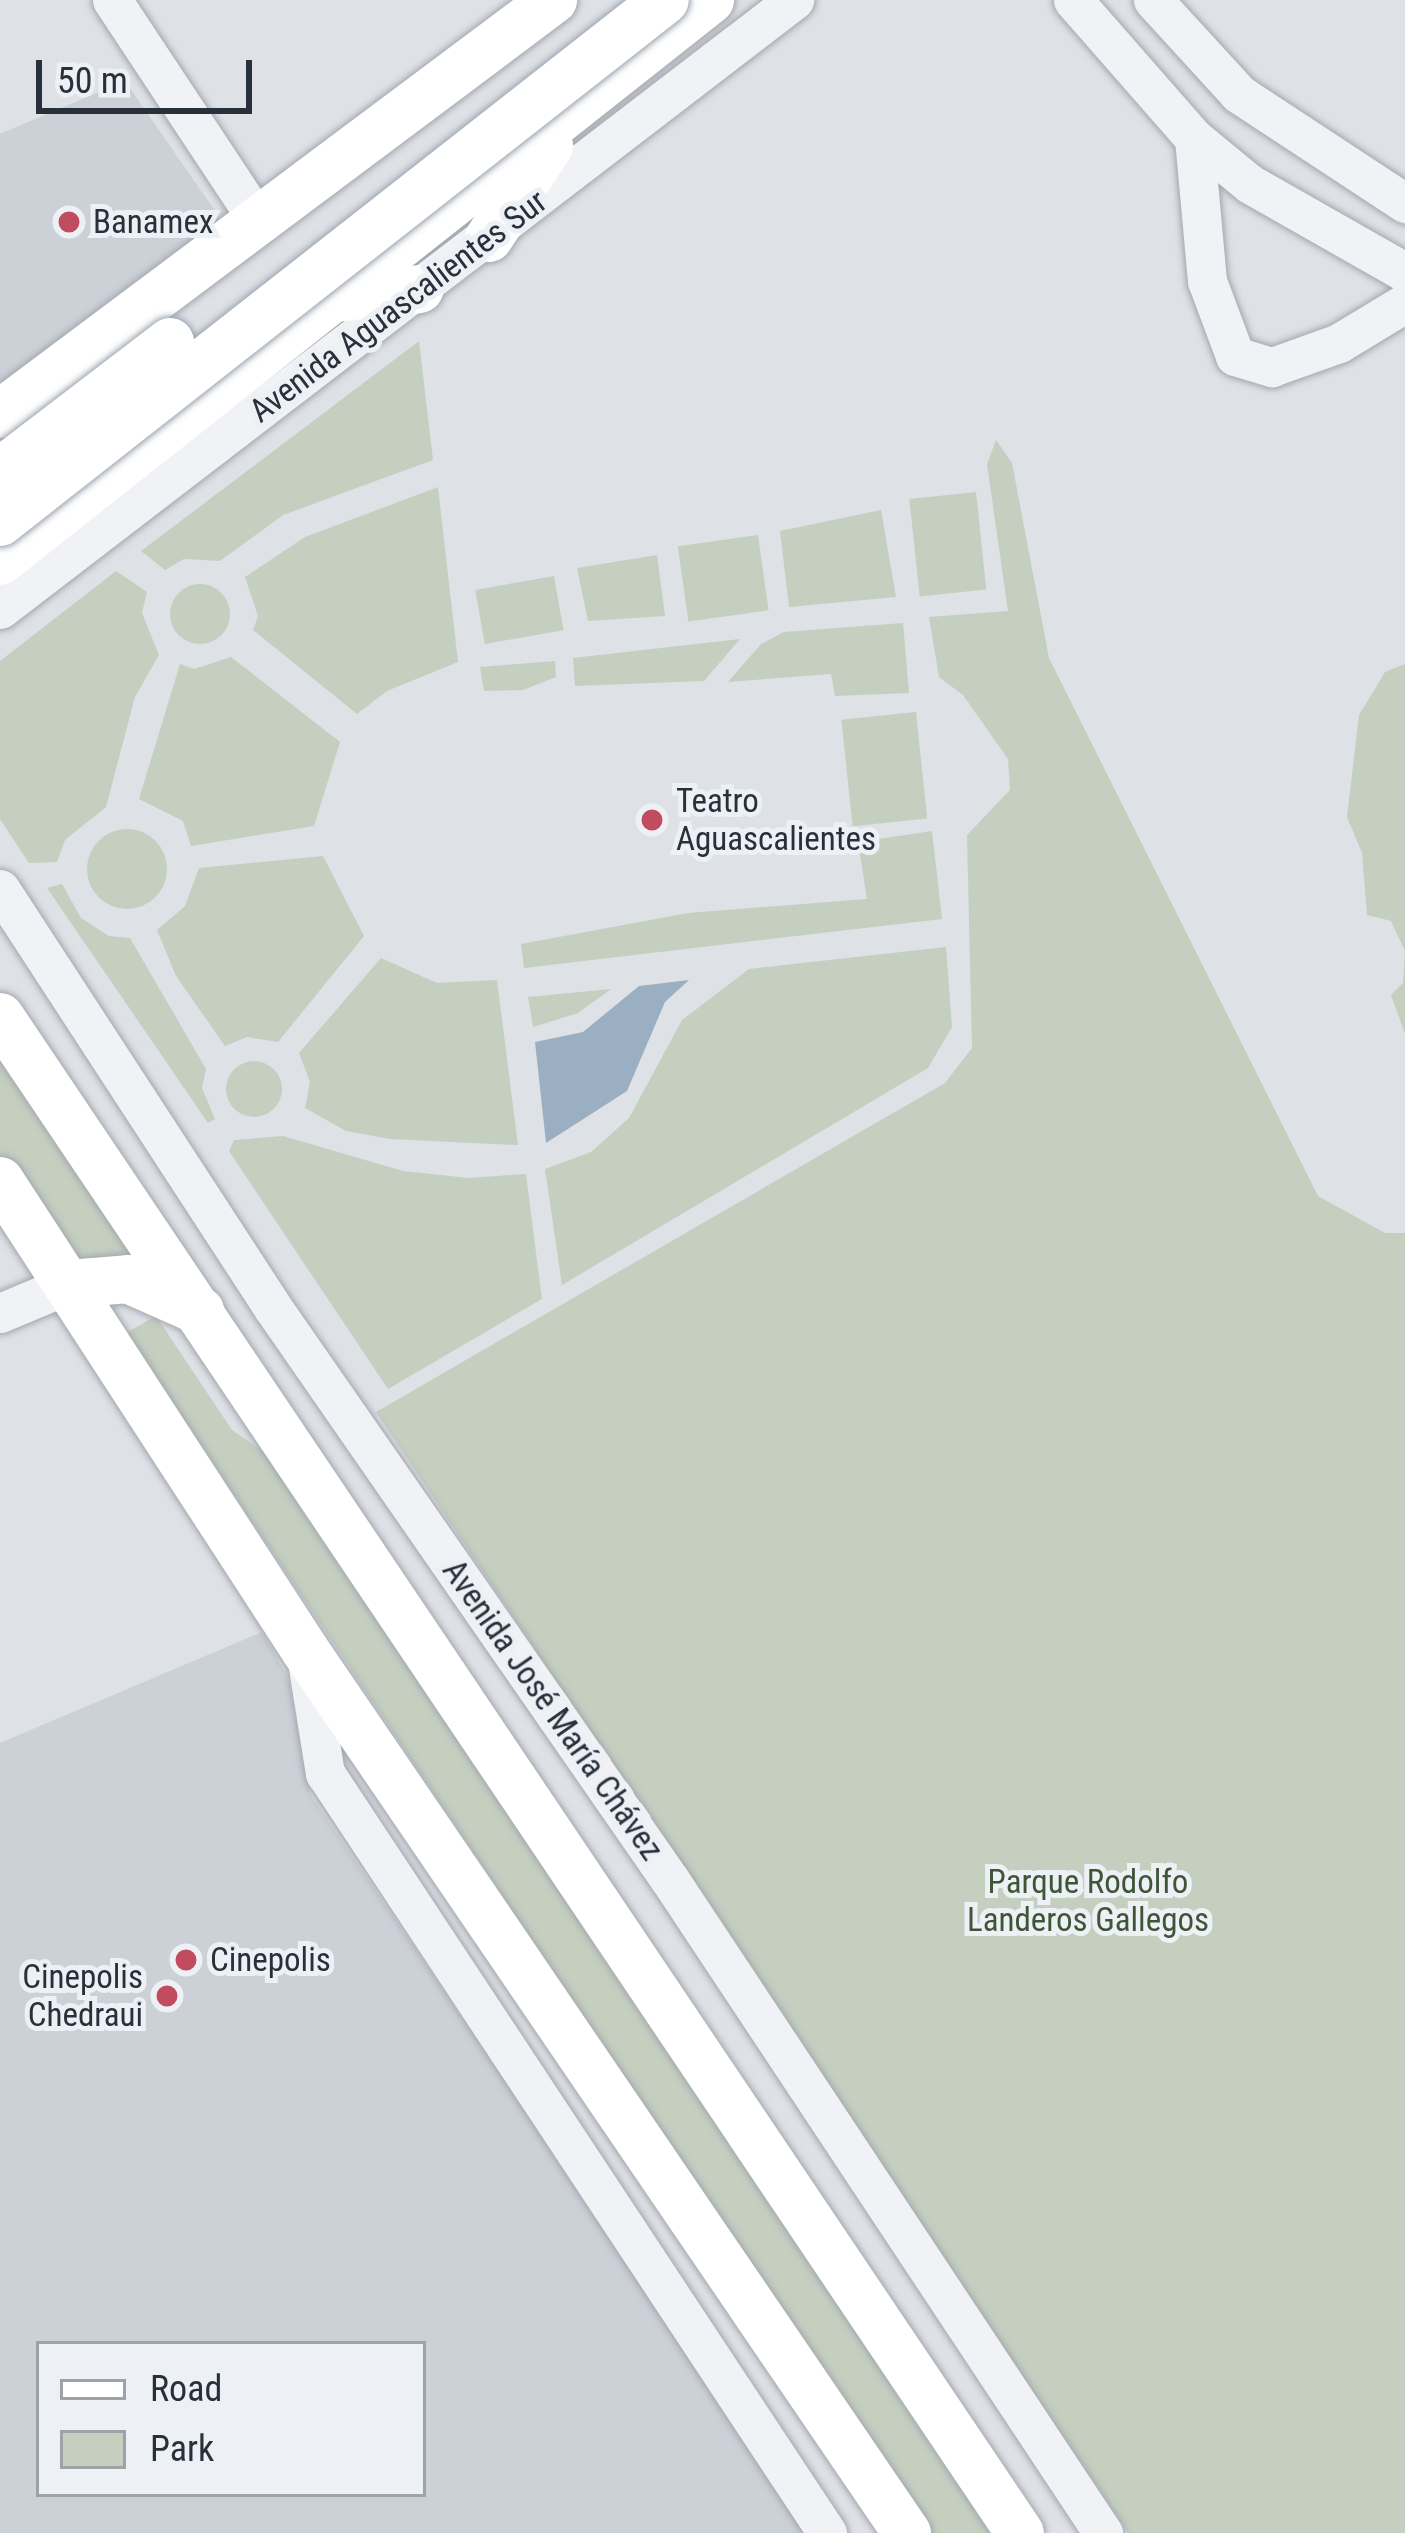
<!DOCTYPE html>
<html>
<head>
<meta charset="utf-8">
<style>
  body { margin:0 }
  #map { position:relative; width:1405px; height:2533px; overflow:hidden; background:#dee1e6; font-family:"Roboto Condensed",sans-serif }
  div>[style] { position:absolute }
  .built>* { inset:0; background:#ccd0d7 }
  .green>* { inset:0; background:#c4cfc0; transform-origin:0 0 }
  .round { border-radius:50% }
  .water>* { inset:0; background:#9bafc3 }
  .roads { filter:drop-shadow(0 0 3px #a4a8af) drop-shadow(0 0 3px #a4a8af) }
  .minor>* { height:39px; margin:-19.5px; padding:0 19.5px; transform-origin:19.5px; border-radius:19.5px; background:#f0f2f5 }
  .major>* { height:48px; margin:-24px; padding:0 24px; transform-origin:24px; border-radius:24px; background:#fff }
  .bridges { filter:drop-shadow(0 0 3px #9ea6b1) drop-shadow(0 0 3px #9ea6b1) }
  .major-bridge>* { height:48px; margin:-24px; padding:0 24px; transform-origin:24px; border-radius:24px; background:#fff }
  .dots>* { width:33px; height:33px; translate:-50% -50%; box-sizing:border-box; border:6px solid #edf0f4; border-radius:50% }
  span { translate:-50% -50%; white-space:nowrap; text-align:center; line-height:1.15; -webkit-text-stroke:10px #edf0f4; paint-order:stroke }
  .poi-label { font-size:33px; color:#28303b }
  .left { translate:0 -50%; text-align:left }
  .right { translate:-100% -50%; text-align:right }
  .street-label { font-size:33px; color:#28303b }
  .park-label { font-size:33px; color:#3d5637 }
  .legend { position:absolute; left:36px; top:2341px; width:390px; height:156px; box-sizing:border-box; background:#edf0f4; border:3px solid #9ea3aa; margin:0; padding:15px 21px; list-style:none; font-size:36px; color:#28303b }
  .legend li { display:flex; align-items:center; gap:24px; height:60px }
  .legend b { width:60px; border:3px solid #9ea3aa }
  .scale { position:absolute; left:36px; top:60px; width:216px; height:54px; box-sizing:border-box; border:6px solid #28303b; border-top:0; padding-left:15px; font-size:36px; line-height:42px; white-space:nowrap; color:#28303b; -webkit-text-stroke:9px #edf0f4; paint-order:stroke }
</style>
</head>
<body>
<div id="map">
  <div class="built">
    <div style="clip-path:polygon(125px 81px,222px 221px,0 393px,0 134px)"></div>
    <div style="clip-path:polygon(evenodd,262px 1632px,288px 1678px,311px 1796px,812px 2533px,0 2533px,0 1743px,262px 1632px,39px 2344px,423px 2344px,423px 2494px,39px 2494px,39px 2344px)"></div>
  </div>
  <div class="green">
    <div style="clip-path:polygon(419px 341px,433px 460px,283px 515px,220px 561px,184px 559px,165px 570px,141px 551px)"></div>
    <div style="clip-path:polygon(996px 440px,1012px 463px,1049px 658px,1318px 1196px,1385px 1233px,1405px 1233px,1405px 2533px,1128px 2533px,376px 1412px,945px 1083px,972px 1048px,967px 835px,1010px 790px,1008px 759px,963px 695px,939px 677px,929px 617px,1008px 611px,987px 464px)"></div>
    <div style="clip-path:polygon(438px 487px,458px 662px,387px 691px,357px 714px,253px 630px,258px 616px,245px 577px,305px 537px)"></div>
    <div style="left:976px;top:492px;width:98px;height:67px;rotate:84deg"></div>
    <div style="clip-path:polygon(881px 510px,896px 597px,789px 607px,780px 531px)"></div>
    <div style="left:758px;top:535px;width:76px;height:81px;rotate:82deg"></div>
    <div style="clip-path:polygon(657px 555px,665px 616px,588px 621px,577px 568px)"></div>
    <div style="clip-path:polygon(116px 571px,147px 592px,142px 613px,159px 655px,135px 697px,106px 807px,65px 840px,57px 862px,29px 863px,0 819px,0 661px)"></div>
    <div style="left:554px;top:576px;width:55px;height:80px;rotate:80deg"></div>
    <div class="round" style="left:170px;top:584px;width:60px;height:60px"></div>
    <div style="clip-path:polygon(903px 623px,909px 693px,835px 696px,831px 674px,728px 682px,761px 644px,784px 632px)"></div>
    <div style="clip-path:polygon(740px 639px,704px 681px,575px 686px,573px 658px)"></div>
    <div style="clip-path:polygon(231px 657px,340px 742px,314px 826px,191px 846px,183px 821px,139px 799px,180px 664px,194px 669px)"></div>
    <div style="clip-path:polygon(555px 661px,556px 677px,523px 690px,484px 691px,480px 667px)"></div>
    <div style="clip-path:polygon(1405px 664px,1405px 1034px,1391px 995px,1403px 983px,1405px 951px,1391px 921px,1367px 915px,1362px 853px,1347px 817px,1359px 715px,1385px 672px)"></div>
    <div style="left:916px;top:712px;width:107px;height:75px;rotate:84deg"></div>
    <div class="round" style="left:87px;top:829px;width:80px;height:80px"></div>
    <div style="clip-path:polygon(932px 831px,942px 919px,524px 968px,521px 944px,688px 913px,867px 899px,858px 842px)"></div>
    <div style="clip-path:polygon(323px 856px,364px 936px,278px 1042px,247px 1037px,225px 1046px,176px 976px,157px 930px,185px 906px,199px 868px)"></div>
    <div style="clip-path:polygon(62px 884px,81px 918px,109px 936px,130px 938px,206px 1069px,202px 1088px,215px 1119px,208px 1123px,47px 888px)"></div>
    <div style="clip-path:polygon(946px 947px,952px 1027px,928px 1068px,562px 1285px,545px 1169px,591px 1152px,629px 1118px,682px 1020px,749px 969px)"></div>
    <div style="clip-path:polygon(381px 958px,437px 983px,497px 980px,518px 1145px,390px 1139px,346px 1131px,305px 1108px,310px 1082px,299px 1053px)"></div>
    <div style="clip-path:polygon(611px 989px,578px 1013px,533px 1027px,528px 997px)"></div>
    <div style="clip-path:polygon(0 1033px,159px 1257px,67px 1266px,0 1165px)"></div>
    <div class="round" style="left:226px;top:1061px;width:56px;height:56px"></div>
    <div style="clip-path:polygon(283px 1136px,403px 1171px,469px 1178px,526px 1174px,542px 1299px,388px 1389px,229px 1151px,234px 1140px)"></div>
    <div style="clip-path:polygon(156px 1316px,232px 1430px,309px 1483px,1015px 2533px,929px 2533px,126px 1333px)"></div>
  </div>
  <div class="water">
    <div style="clip-path:polygon(689px 980px,665px 1002px,627px 1091px,546px 1143px,535px 1042px,583px 1032px,639px 986px)"></div>
  </div>
  <div class="roads">
    <div class="minor">
      <div style="left:112px;top:0;width:263px;rotate:56.5deg"></div>
      <div style="left:1073px;top:0;width:184px;rotate:48.8deg"></div>
      <div style="left:1194px;top:138px;width:72px;rotate:39.4deg"></div>
      <div style="left:1250px;top:184px;width:178px;rotate:29.6deg"></div>
      <div style="left:1153px;top:0;width:127px;rotate:47.5deg"></div>
      <div style="left:1239px;top:94px;width:199px;rotate:33.3deg"></div>
      <div style="left:1194px;top:138px;width:144px;rotate:84.8deg"></div>
      <div style="left:1207px;top:281px;width:80px;rotate:69.5deg"></div>
      <div style="left:1235px;top:356px;width:39px;rotate:17deg"></div>
      <div style="left:1272px;top:367px;width:71px;rotate:-19.7deg"></div>
      <div style="left:1339px;top:343px;width:77px;rotate:-31.2deg"></div>
      <div style="left:0;top:609px;width:1001px;rotate:-37.49deg"></div>
      <div style="left:0;top:889px;width:500px;rotate:56.91deg"></div>
      <div style="left:273px;top:1308px;width:696px;rotate:55.24deg"></div>
      <div style="left:670px;top:1880px;width:784px;rotate:56.45deg"></div>
      <div style="left:0;top:1313px;width:75px;rotate:-22.8deg"></div>
      <div style="left:306px;top:1655px;width:120px;rotate:80.9deg"></div>
      <div style="left:325px;top:1773px;width:911px;rotate:56.55deg"></div>
    </div>
    <div class="major">
      <div style="left:489px;top:238px;width:110px;rotate:-56.9deg"></div>
      <div style="left:334px;top:298px;width:86px;rotate:-6deg"></div>
      <div style="left:0;top:414px;width:691px;rotate:-36.82deg"></div>
      <div style="left:0;top:561px;width:905px;rotate:-38.31deg"></div>
      <div style="left:0;top:1017px;width:1827px;rotate:56.07deg"></div>
      <div style="left:0;top:1181px;width:559px;rotate:56.96deg"></div>
      <div style="left:305px;top:1650px;width:1069px;rotate:55.72deg"></div>
      <div style="left:69px;top:1284px;width:59px;rotate:-4.8deg"></div>
      <div style="left:128px;top:1279px;width:79px;rotate:24deg"></div>
    </div>
  </div>
  <div class="bridges">
    <div class="major-bridge">
      <div style="left:0;top:472px;width:214px;rotate:-37.4deg"></div>
      <div style="left:0;top:522px;width:845px;rotate:-38.13deg"></div>
    </div>
  </div>
  <div class="dots">
    <div style="left:69px;top:222px;background:#c24c5f"></div>
    <div style="left:652px;top:820px;background:#c24c5f"></div>
    <div style="left:186px;top:1960px;background:#c24c5f"></div>
    <div style="left:167px;top:1996px;background:#c24c5f"></div>
  </div>
  <div class="poi-label">
    <span class="left" style="left:93px;top:222px">Banamex</span>
    <span class="left" style="left:676px;top:820px">Teatro<br>Aguascalientes</span>
    <span class="left" style="left:210px;top:1960px">Cinepolis</span>
    <span class="right" style="left:143px;top:1996px">Cinepolis<br>Chedraui</span>
  </div>
  <div class="street-label">
    <span style="left:398px;top:306px;rotate:-37deg">Avenida Aguascalientes Sur</span>
    <span style="left:553px;top:1710px;rotate:55deg">Avenida José María Chávez</span>
  </div>
  <div class="park-label">
    <span style="left:1088px;top:1901px">Parque Rodolfo<br>Landeros Gallegos</span>
  </div>
  <ul class="legend">
  <li><b style="height:15px;background:#fff"></b>Road</li>
  <li><b style="height:33px;background:#c4cfc0"></b>Park</li>
  </ul>
  <div class="scale">50 m</div>
</div>
</body>
</html>
